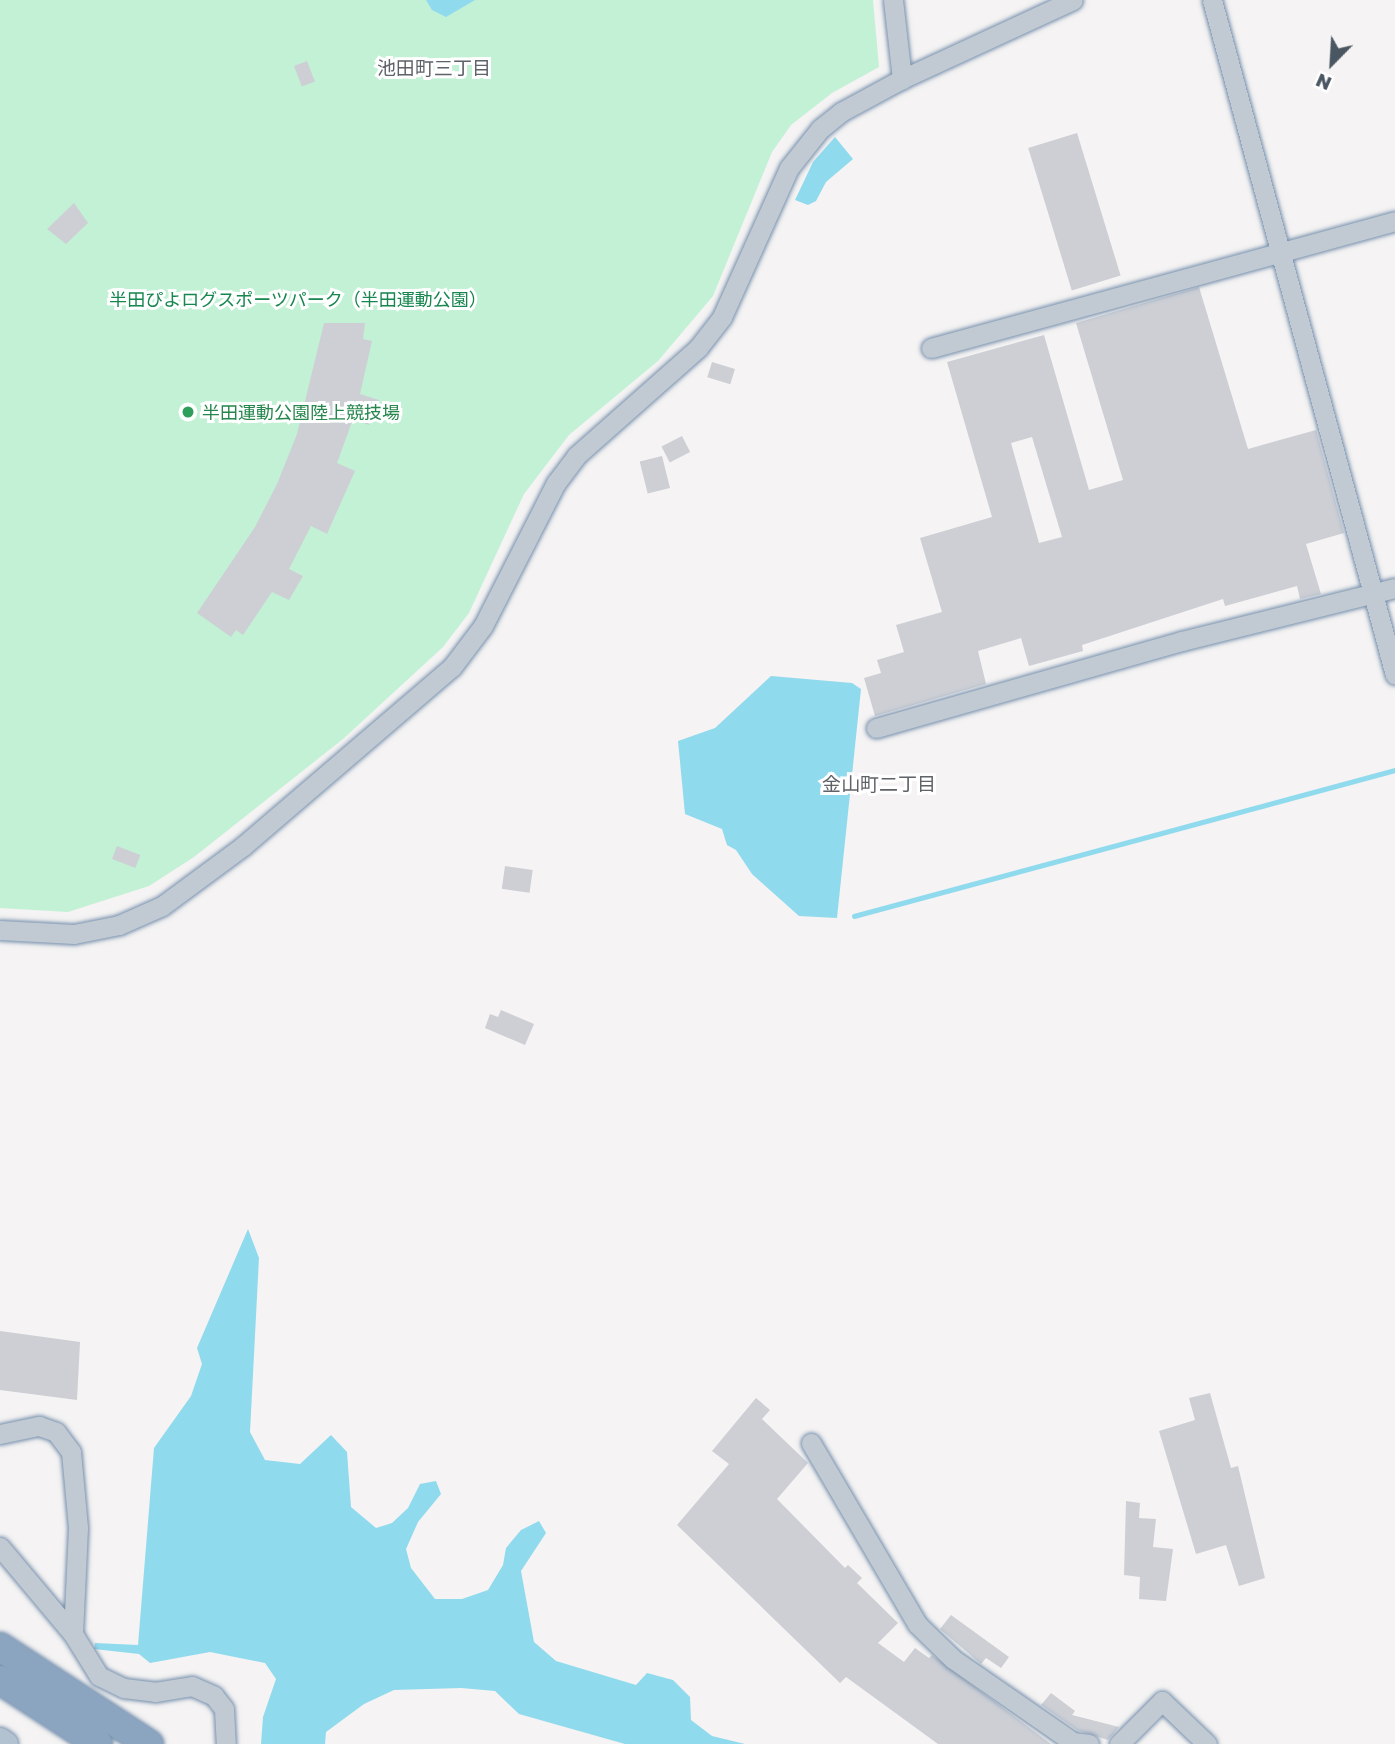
<!DOCTYPE html>
<html>
<head>
<meta charset="utf-8">
<style>
  body { margin:0 }
  #map { position:relative; width:1395px; height:1744px; overflow:hidden; background:#f5f3f3; font-family:"Golos Text","Noto Sans JP",sans-serif }
  div>[style] { position:absolute }
  .green>* { inset:0; background:#c3f1d5 }
  .water>* { inset:0; background:#90daee }
  .stream>* { height:4.5px; margin:-2.25px; padding:0 2.25px; transform-origin:2.25px; border-radius:2.25px; background:#90daee }
  .building>* { inset:0; background:#cdcfd5; transform-origin:0 0 }
  .roads { filter:drop-shadow(0 0 2px #7690ad) drop-shadow(0 0 2px #7690ad) }
  .minor>* { height:19px; margin:-9.5px; padding:0 9.5px; transform-origin:9.5px; border-radius:9.5px; background:#c1cad2 }
  .major>* { height:24px; margin:-12px; padding:0 12px; transform-origin:12px; border-radius:12px; background:#b3c2d1 }
  .highway>* { height:28px; margin:-14px; padding:0 14px; transform-origin:14px; border-radius:14px; background:#8ba5c1 }
  .dots>* { width:19px; height:19px; translate:-50% -50%; box-sizing:border-box; border:4px solid #fff; border-radius:50% }
  span { translate:-50% -50%; white-space:nowrap; text-align:center; line-height:1.15; -webkit-text-stroke:6px #fff; paint-order:stroke }
  .park-label { font-size:18px; color:#17864f }
  .leisure-label { font-size:18px; color:#27864d }
  .left { translate:0 -50%; text-align:left }
  .neighbourhood-label { font-size:19px; color:#5f6368 }
  .north { position:absolute; left:1297px; top:28px; width:70px; height:70px; -webkit-text-stroke:5px #fff; paint-order:stroke; rotate:204deg; font-size:19px; font-weight:700; line-height:28px; text-align:center; color:#4a5661 }
  .north::after { content:''; display:block; margin:auto; width:24px; height:32px; background:#4a5661; clip-path:polygon(50% 0,100% 100%,50% 72%,0 100%) }
</style>
</head>
<body>
<div id="map">
  <div class="green">
    <div style="clip-path:polygon(0 0,873px 0,879px 67px,832px 93px,791px 125px,772px 152px,713px 296px,658px 361px,569px 435px,524px 494px,469px 613px,443px 647px,343px 739px,194px 857px,149px 886px,68px 912px,0 908px)"></div>
  </div>
  <div class="water">
    <div style="clip-path:polygon(426px 0,475px 0,446px 17px,432px 10px)"></div>
    <div style="clip-path:polygon(835px 137px,853px 159px,826px 182px,816px 201px,808px 205px,795px 200px,813px 162px)"></div>
    <div style="clip-path:polygon(771px 676px,852px 683px,861px 689px,837px 918px,799px 916px,752px 874px,736px 850px,727px 845px,722px 829px,685px 814px,678px 741px,715px 728px)"></div>
    <div style="clip-path:polygon(248px 1229px,259px 1258px,250px 1432px,265px 1460px,300px 1464px,331px 1435px,347px 1452px,351px 1507px,376px 1528px,392px 1523px,408px 1508px,420px 1484px,436px 1481px,441px 1494px,418px 1522px,406px 1549px,411px 1568px,435px 1599px,462px 1599px,488px 1590px,503px 1565px,506px 1548px,521px 1530px,539px 1521px,546px 1533px,521px 1571px,534px 1642px,556px 1661px,636px 1685px,647px 1673px,673px 1680px,690px 1697px,691px 1720px,712px 1736px,745px 1744px,625px 1744px,519px 1714px,495px 1691px,461px 1688px,394px 1690px,364px 1704px,326px 1732px,325px 1744px,261px 1744px,263px 1717px,276px 1679px,265px 1663px,210px 1652px,150px 1663px,139px 1654px,94px 1649px,95px 1643px,138px 1645px,154px 1448px,191px 1396px,202px 1364px,197px 1348px)"></div>
  </div>
  <div class="stream">
    <div style="left:854px;top:916px;width:560px;rotate:-15.1deg"></div>
  </div>
  <div class="building">
    <div style="left:307px;top:61px;width:22px;height:14px;rotate:69deg"></div>
    <div style="left:1077px;top:133px;width:149px;height:51px;rotate:73deg"></div>
    <div style="clip-path:polygon(74px 203px,88px 223px,66px 244px,47px 229px)"></div>
    <div style="clip-path:polygon(evenodd,1199px 287px,1248px 449px,1316px 430px,1344px 533px,1306px 544px,1321px 594px,1300px 599px,1297px 586px,1225px 606px,1223px 599px,1082px 645px,1083px 651px,1029px 666px,1021px 638px,978px 651px,986px 684px,875px 716px,864px 678px,881px 673px,877px 660px,904px 652px,896px 625px,942px 612px,920px 538px,992px 517px,947px 362px,1044px 335px,1089px 490px,1123px 480px,1076px 323px,1199px 287px,1032px 437px,1062px 537px,1039px 543px,1011px 443px,1032px 437px)"></div>
    <div style="clip-path:polygon(324px 323px,365px 323px,363px 339px,372px 341px,360px 394px,379px 400px,369px 425px,353px 419px,337px 463px,355px 471px,327px 534px,311px 526px,289px 569px,303px 576px,289px 600px,272px 592px,243px 635px,236px 630px,231px 637px,197px 613px,255px 527px,277px 484px,297px 434px)"></div>
    <div style="left:712px;top:362px;width:24px;height:16px;rotate:17deg"></div>
    <div style="left:682px;top:436px;width:18px;height:23px;rotate:63deg"></div>
    <div style="left:662px;top:456px;width:33px;height:23px;rotate:76deg"></div>
    <div style="left:117px;top:846px;width:25px;height:14px;rotate:21deg"></div>
    <div style="left:505px;top:866px;width:28px;height:23px;rotate:8deg"></div>
    <div style="clip-path:polygon(501px 1010px,534px 1024px,525px 1045px,485px 1028px,490px 1014px,498px 1017px)"></div>
    <div style="clip-path:polygon(0 1331px,80px 1342px,77px 1400px,0 1390px)"></div>
    <div style="clip-path:polygon(1210px 1393px,1231px 1468px,1238px 1466px,1265px 1578px,1239px 1586px,1226px 1545px,1196px 1554px,1159px 1431px,1195px 1420px,1189px 1398px)"></div>
    <div style="clip-path:polygon(756px 1398px,770px 1410px,762px 1419px,808px 1463px,777px 1499px,845px 1568px,848px 1565px,862px 1578px,857px 1583px,898px 1623px,878px 1643px,904px 1662px,915px 1648px,929px 1658px,932px 1655px,1051px 1744px,938px 1744px,846px 1677px,840px 1683px,677px 1525px,729px 1464px,712px 1451px)"></div>
    <div style="clip-path:polygon(1126px 1501px,1140px 1503px,1139px 1518px,1156px 1519px,1153px 1547px,1173px 1549px,1166px 1601px,1139px 1599px,1140px 1577px,1124px 1575px)"></div>
    <div style="clip-path:polygon(951px 1615px,1009px 1657px,1001px 1668px,986px 1658px,981px 1664px,940px 1629px)"></div>
    <div style="clip-path:polygon(1051px 1693px,1075px 1711px,1072px 1715px,1119px 1727px,1108px 1740px,1077px 1730px,1041px 1705px)"></div>
  </div>
  <div class="roads">
    <div class="minor">
      <div style="left:893px;top:0;width:80px;rotate:83.5deg"></div>
      <div style="left:1212px;top:0;width:699px;rotate:74.83deg"></div>
      <div style="left:931px;top:348px;width:481px;rotate:-15.3deg"></div>
      <div style="left:876px;top:728px;width:318px;rotate:-15.9deg"></div>
      <div style="left:1182px;top:641px;width:219px;rotate:-14deg"></div>
      <div style="left:0;top:930px;width:74px;rotate:3.1deg"></div>
      <div style="left:74px;top:934px;width:46px;rotate:-11.3deg"></div>
      <div style="left:119px;top:925px;width:47px;rotate:-23.8deg"></div>
      <div style="left:162px;top:906px;width:101px;rotate:-36.5deg"></div>
      <div style="left:243px;top:846px;width:275px;rotate:-40.6deg"></div>
      <div style="left:452px;top:667px;width:51px;rotate:-52.9deg"></div>
      <div style="left:483px;top:626px;width:161px;rotate:-63deg"></div>
      <div style="left:556px;top:483px;width:34px;rotate:-53deg"></div>
      <div style="left:576px;top:456px;width:163px;rotate:-41.5deg"></div>
      <div style="left:698px;top:348px;width:39px;rotate:-52deg"></div>
      <div style="left:722px;top:317px;width:163px;rotate:-65.8deg"></div>
      <div style="left:789px;top:168px;width:50px;rotate:-51.5deg"></div>
      <div style="left:820px;top:129px;width:27px;rotate:-39deg"></div>
      <div style="left:841px;top:112px;width:69px;rotate:-28.4deg"></div>
      <div style="left:902px;top:79px;width:188px;rotate:-24.8deg"></div>
      <div style="left:0;top:1434px;width:40px;rotate:-12deg"></div>
      <div style="left:39px;top:1426px;width:18px;rotate:19deg"></div>
      <div style="left:56px;top:1432px;width:25px;rotate:53deg"></div>
      <div style="left:71px;top:1452px;width:76px;rotate:84.7deg"></div>
      <div style="left:78px;top:1528px;width:106px;rotate:92.7deg"></div>
      <div style="left:811px;top:1443px;width:210px;rotate:59.6deg"></div>
      <div style="left:917px;top:1624px;width:50px;rotate:44.2deg"></div>
      <div style="left:953px;top:1659px;width:146px;rotate:34.7deg"></div>
      <div style="left:1073px;top:1742px;width:16px;rotate:7deg"></div>
      <div style="left:0;top:1547px;width:114px;rotate:50deg"></div>
      <div style="left:73px;top:1634px;width:49px;rotate:58.2deg"></div>
      <div style="left:99px;top:1676px;width:28px;rotate:26deg"></div>
      <div style="left:124px;top:1688px;width:31px;rotate:7deg"></div>
      <div style="left:155px;top:1692px;width:37px;rotate:-9deg"></div>
      <div style="left:192px;top:1686px;width:24px;rotate:24deg"></div>
      <div style="left:214px;top:1696px;width:16px;rotate:52deg"></div>
      <div style="left:224px;top:1709px;width:35px;rotate:87deg"></div>
      <div style="left:1119px;top:1744px;width:61px;rotate:-45deg"></div>
      <div style="left:1162px;top:1701px;width:62px;rotate:43.7deg"></div>
    </div>
    <div class="major">
      <div style="left:0;top:1740px;width:7px;rotate:34deg"></div>
    </div>
    <div class="highway">
      <div style="left:0;top:1647px;width:178px;rotate:33.1deg"></div>
      <div style="left:0;top:1680px;width:117px;rotate:33.1deg"></div>
    </div>
  </div>
  <div class="dots">
    <div style="left:188px;top:412px;background:#2e9e5b"></div>
  </div>
  <div class="park-label">
    <span style="left:298px;top:299px">半田ぴよログスポーツパーク（半田運動公園）</span>
  </div>
  <div class="leisure-label">
    <span class="left" style="left:202px;top:412px">半田運動公園陸上競技場</span>
  </div>
  <div class="neighbourhood-label">
    <span style="left:434px;top:68px">池田町三丁目</span>
    <span style="left:879px;top:784px">金山町二丁目</span>
  </div>
  <div class="north">N</div>
</div>
</body>
</html>
